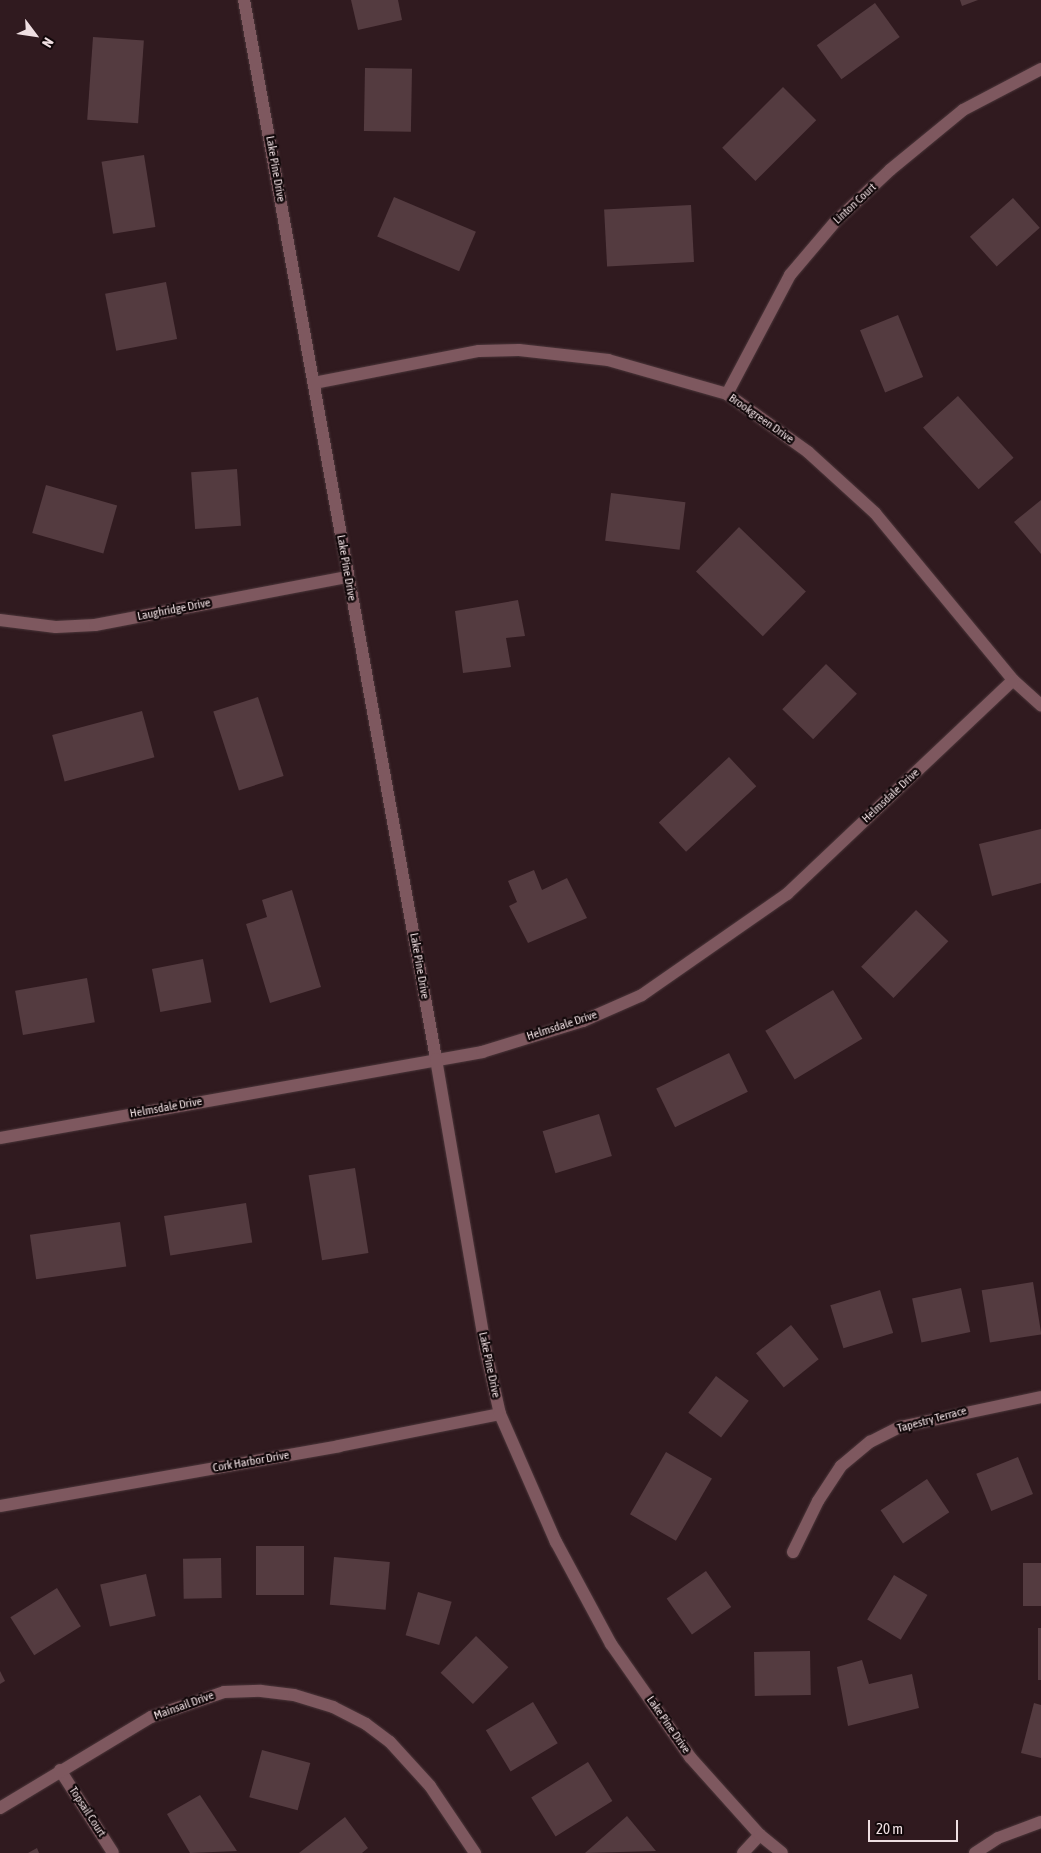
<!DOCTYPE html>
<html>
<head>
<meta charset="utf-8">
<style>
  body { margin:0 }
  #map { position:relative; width:1041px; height:1853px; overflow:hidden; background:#301a1f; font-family:"Asap Condensed",sans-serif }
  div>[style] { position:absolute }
  .building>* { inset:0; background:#543b40; transform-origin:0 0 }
  .roads { filter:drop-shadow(0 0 1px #4b363a) drop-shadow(0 0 1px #4b363a) }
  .minor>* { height:12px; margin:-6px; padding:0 6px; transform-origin:6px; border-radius:6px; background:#7e585f }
  .tertiary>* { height:12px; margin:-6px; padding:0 6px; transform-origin:6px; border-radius:6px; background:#7e585f }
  span { translate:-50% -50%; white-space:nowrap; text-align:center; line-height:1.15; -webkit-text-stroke:4.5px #12080a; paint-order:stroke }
  .street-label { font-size:12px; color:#efdfe2 }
  .north { position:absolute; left:10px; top:10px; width:50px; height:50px; -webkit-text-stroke:4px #12080a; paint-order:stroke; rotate:121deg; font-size:14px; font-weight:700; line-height:20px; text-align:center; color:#efdfe2 }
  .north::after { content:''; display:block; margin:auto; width:18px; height:22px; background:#efdfe2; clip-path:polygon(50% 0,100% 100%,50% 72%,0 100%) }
  .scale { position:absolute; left:868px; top:1820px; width:90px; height:22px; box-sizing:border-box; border:2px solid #efdfe2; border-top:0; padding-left:6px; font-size:15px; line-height:18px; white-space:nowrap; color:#efdfe2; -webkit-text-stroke:4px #12080a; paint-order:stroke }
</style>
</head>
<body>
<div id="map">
  <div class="building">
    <div style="clip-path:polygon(351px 0,398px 0,402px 20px,358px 30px)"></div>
    <div style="clip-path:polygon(960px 0,978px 0,962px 6px)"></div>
    <div style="left:875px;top:3px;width:42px;height:72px;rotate:54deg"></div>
    <div style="left:93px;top:37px;width:51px;height:83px;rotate:4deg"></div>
    <div style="left:365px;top:68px;width:47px;height:63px;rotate:1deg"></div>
    <div style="left:783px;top:87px;width:47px;height:86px;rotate:45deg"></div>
    <div style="left:144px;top:155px;width:73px;height:43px;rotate:81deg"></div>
    <div style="left:394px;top:197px;width:89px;height:43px;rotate:23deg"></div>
    <div style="left:1013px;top:198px;width:40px;height:58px;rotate:48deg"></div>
    <div style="left:691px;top:205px;width:57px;height:87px;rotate:87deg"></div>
    <div style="left:166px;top:282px;width:58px;height:62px;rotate:79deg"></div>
    <div style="left:898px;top:315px;width:67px;height:41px;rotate:68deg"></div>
    <div style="left:958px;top:396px;width:83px;height:47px;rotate:48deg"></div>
    <div style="left:237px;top:469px;width:57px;height:46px;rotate:86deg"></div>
    <div style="left:46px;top:485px;width:74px;height:50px;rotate:16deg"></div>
    <div style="left:611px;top:493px;width:75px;height:48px;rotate:7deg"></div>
    <div style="clip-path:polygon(1041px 500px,1041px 554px,1014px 522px)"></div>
    <div style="left:739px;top:527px;width:93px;height:62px;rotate:44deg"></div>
    <div style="clip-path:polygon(518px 600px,525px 636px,506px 638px,511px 667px,463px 673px,455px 611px)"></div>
    <div style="left:826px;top:664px;width:43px;height:63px;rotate:44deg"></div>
    <div style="left:258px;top:697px;width:83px;height:47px;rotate:72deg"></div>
    <div style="left:142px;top:711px;width:48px;height:93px;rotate:75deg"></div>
    <div style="left:729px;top:757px;width:40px;height:96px;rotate:47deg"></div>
    <div style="clip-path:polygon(1041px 829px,1041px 883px,992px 896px,979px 844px)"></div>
    <div style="clip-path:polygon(534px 870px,542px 890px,567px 878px,587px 918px,528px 943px,509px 906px,517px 902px,508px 881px)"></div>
    <div style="clip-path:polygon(292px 890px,321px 987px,270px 1003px,246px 924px,267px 917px,262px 900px)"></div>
    <div style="left:916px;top:910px;width:45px;height:79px;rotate:44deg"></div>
    <div style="left:203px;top:959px;width:44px;height:52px;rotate:79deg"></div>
    <div style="left:87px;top:978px;width:45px;height:73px;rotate:80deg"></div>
    <div style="left:833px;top:990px;width:57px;height:79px;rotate:59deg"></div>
    <div style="left:729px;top:1053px;width:43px;height:81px;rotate:64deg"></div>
    <div style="left:599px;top:1114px;width:44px;height:59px;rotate:73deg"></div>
    <div style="left:355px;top:1168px;width:86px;height:47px;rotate:81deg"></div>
    <div style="left:246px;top:1203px;width:40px;height:83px;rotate:81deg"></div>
    <div style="left:120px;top:1222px;width:45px;height:91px;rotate:82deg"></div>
    <div style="left:1033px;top:1282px;width:53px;height:52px;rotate:81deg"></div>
    <div style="left:961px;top:1288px;width:45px;height:50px;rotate:78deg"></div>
    <div style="left:880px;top:1290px;width:45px;height:52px;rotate:73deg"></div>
    <div style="left:791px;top:1325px;width:44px;height:45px;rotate:51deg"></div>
    <div style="left:716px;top:1376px;width:41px;height:46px;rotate:37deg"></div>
    <div style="left:666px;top:1452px;width:53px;height:72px;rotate:30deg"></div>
    <div style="left:1018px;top:1457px;width:40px;height:45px;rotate:68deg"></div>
    <div style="left:927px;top:1479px;width:40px;height:56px;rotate:56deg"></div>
    <div style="left:256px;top:1546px;width:48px;height:49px"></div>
    <div style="left:334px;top:1557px;width:56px;height:48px;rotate:5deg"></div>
    <div style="left:221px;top:1558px;width:40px;height:38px;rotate:89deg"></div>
    <div style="left:1023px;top:1563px;width:18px;height:43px"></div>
    <div style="left:706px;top:1571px;width:44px;height:48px;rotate:55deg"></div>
    <div style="left:146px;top:1574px;width:43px;height:47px;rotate:77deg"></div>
    <div style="left:894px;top:1575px;width:39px;height:52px;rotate:31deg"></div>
    <div style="left:57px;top:1588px;width:45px;height:55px;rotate:58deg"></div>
    <div style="left:418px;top:1592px;width:35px;height:45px;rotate:16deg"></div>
    <div style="left:1038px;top:1628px;width:3px;height:52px"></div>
    <div style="left:476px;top:1636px;width:45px;height:51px;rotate:44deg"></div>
    <div style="left:810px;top:1651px;width:44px;height:56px;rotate:89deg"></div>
    <div style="clip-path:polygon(862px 1660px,869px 1684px,912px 1674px,919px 1708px,848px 1726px,837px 1667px)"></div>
    <div style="clip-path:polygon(0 1671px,5px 1681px,0 1684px)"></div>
    <div style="left:533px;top:1702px;width:48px;height:55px;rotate:59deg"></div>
    <div style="clip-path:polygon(1034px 1703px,1041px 1705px,1041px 1758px,1021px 1753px)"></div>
    <div style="left:262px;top:1750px;width:50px;height:49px;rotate:15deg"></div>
    <div style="left:588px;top:1762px;width:46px;height:67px;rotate:58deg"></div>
    <div style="clip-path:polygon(200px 1795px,237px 1851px,190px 1853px,167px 1814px)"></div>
    <div style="clip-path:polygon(627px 1816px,656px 1851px,585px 1853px)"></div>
    <div style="clip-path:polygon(345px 1817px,368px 1848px,362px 1853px,299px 1853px)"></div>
    <div style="clip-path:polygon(37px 1848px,39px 1853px,28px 1853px)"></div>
  </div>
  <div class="roads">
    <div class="minor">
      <div style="left:314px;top:383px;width:168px;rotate:-11deg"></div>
      <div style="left:479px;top:351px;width:40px;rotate:-1.4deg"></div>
      <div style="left:519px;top:350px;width:90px;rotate:6.4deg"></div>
      <div style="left:608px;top:360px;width:124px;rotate:15.9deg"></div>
      <div style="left:727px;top:394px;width:100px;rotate:35.6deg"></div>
      <div style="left:808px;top:452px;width:91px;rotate:42.3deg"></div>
      <div style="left:875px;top:513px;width:217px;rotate:50.4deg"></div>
      <div style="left:1013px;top:680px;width:38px;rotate:42deg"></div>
      <div style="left:727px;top:394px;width:135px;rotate:-62.1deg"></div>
      <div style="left:790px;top:275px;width:70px;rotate:-49.7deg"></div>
      <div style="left:835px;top:222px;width:76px;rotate:-43.4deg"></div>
      <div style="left:890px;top:170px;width:94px;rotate:-39.4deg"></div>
      <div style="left:963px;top:110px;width:88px;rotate:-27.7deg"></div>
      <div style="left:0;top:620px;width:56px;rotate:7.1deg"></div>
      <div style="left:56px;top:627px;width:39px;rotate:-3deg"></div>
      <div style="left:95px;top:625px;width:257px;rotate:-10.8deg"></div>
      <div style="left:0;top:1138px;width:490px;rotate:-10.1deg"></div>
      <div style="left:482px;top:1052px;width:106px;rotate:-17.1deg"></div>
      <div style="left:583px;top:1021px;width:64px;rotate:-23.8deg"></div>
      <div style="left:642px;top:995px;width:177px;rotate:-34.9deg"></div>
      <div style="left:787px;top:894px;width:311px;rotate:-43.4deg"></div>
      <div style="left:0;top:1506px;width:344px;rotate:-10deg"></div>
      <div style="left:339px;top:1446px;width:164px;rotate:-11.2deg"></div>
      <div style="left:793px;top:1552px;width:57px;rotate:-63.9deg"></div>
      <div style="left:818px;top:1501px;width:42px;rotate:-56.7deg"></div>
      <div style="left:841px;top:1466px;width:38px;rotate:-40deg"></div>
      <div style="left:870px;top:1442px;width:34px;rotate:-27deg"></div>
      <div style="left:900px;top:1427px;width:144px;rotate:-12deg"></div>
      <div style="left:60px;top:1770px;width:98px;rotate:57.4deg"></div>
      <div style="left:0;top:1808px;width:176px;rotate:-31.1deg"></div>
      <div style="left:151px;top:1717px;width:77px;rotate:-18.9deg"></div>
      <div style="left:224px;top:1692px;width:37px;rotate:-2deg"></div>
      <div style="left:261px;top:1691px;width:33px;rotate:7deg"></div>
      <div style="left:294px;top:1695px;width:41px;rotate:17.1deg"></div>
      <div style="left:333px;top:1707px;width:37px;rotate:27deg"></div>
      <div style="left:366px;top:1724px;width:30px;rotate:37deg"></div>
      <div style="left:390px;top:1742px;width:59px;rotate:47.7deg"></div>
      <div style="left:430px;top:1786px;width:81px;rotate:56.1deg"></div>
      <div style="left:743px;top:1853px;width:25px;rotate:-47deg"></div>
      <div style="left:975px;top:1853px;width:27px;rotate:-33deg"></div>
      <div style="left:998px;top:1838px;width:46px;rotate:-20.4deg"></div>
    </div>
    <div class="tertiary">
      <div style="left:244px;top:0;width:1076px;rotate:79.72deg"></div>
      <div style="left:436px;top:1059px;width:292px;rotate:80.3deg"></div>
      <div style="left:485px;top:1347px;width:69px;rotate:77.4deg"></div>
      <div style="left:500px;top:1414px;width:140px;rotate:66.4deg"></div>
      <div style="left:556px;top:1542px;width:116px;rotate:61.7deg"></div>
      <div style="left:611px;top:1644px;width:138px;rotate:55deg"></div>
      <div style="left:690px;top:1757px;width:105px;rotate:48.1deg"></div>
      <div style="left:760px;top:1835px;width:28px;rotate:39deg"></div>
    </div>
  </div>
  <div class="street-label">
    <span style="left:275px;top:169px;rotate:80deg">Lake Pine Drive</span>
    <span style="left:855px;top:204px;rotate:-43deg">Linton Court</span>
    <span style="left:761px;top:419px;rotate:35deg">Brookgreen Drive</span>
    <span style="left:346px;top:568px;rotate:80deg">Lake Pine Drive</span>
    <span style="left:174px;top:610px;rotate:-11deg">Laughridge Drive</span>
    <span style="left:891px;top:796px;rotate:-43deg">Helmsdale Drive</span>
    <span style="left:419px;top:966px;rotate:80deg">Lake Pine Drive</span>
    <span style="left:562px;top:1026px;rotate:-18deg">Helmsdale Drive</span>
    <span style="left:166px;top:1108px;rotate:-10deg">Helmsdale Drive</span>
    <span style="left:489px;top:1365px;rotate:78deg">Lake Pine Drive</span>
    <span style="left:932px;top:1420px;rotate:-15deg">Tapestry Terrace</span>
    <span style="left:251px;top:1462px;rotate:-10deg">Cork Harbor Drive</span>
    <span style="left:184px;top:1706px;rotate:-20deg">Mainsail Drive</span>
    <span style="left:668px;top:1725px;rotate:55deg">Lake Pine Drive</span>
    <span style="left:87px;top:1812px;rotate:57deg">Topsail Court</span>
  </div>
  <div class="north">N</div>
  <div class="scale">20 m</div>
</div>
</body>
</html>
